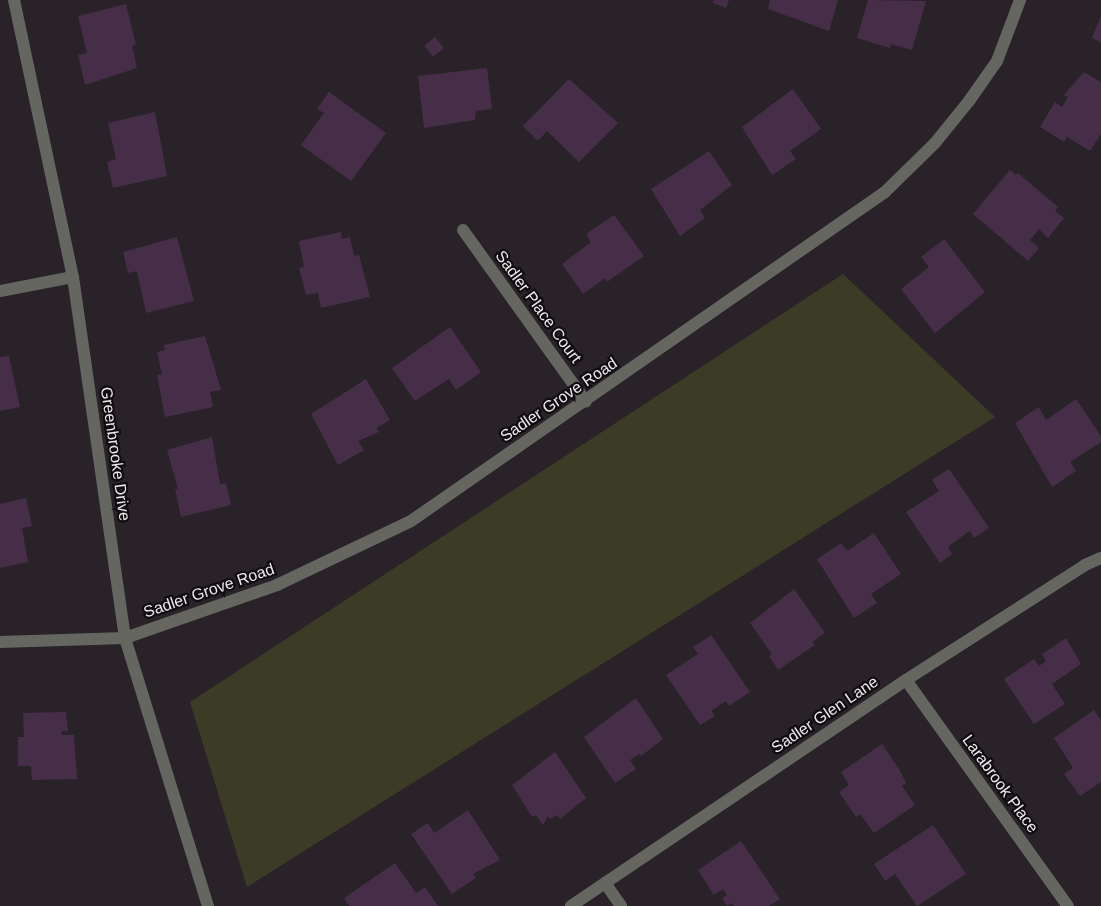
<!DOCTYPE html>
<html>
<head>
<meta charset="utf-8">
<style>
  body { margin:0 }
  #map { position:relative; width:1101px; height:906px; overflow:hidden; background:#292329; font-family:Helvetica,sans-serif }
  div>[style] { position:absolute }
  .green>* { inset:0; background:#3b3b26 }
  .building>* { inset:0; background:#462e48; transform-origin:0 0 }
  .minor>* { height:12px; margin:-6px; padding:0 6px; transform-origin:6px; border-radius:6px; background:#666661 }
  span { translate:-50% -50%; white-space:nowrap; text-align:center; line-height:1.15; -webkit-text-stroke:4.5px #100d10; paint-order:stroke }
  .street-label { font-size:16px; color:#eee9ee }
</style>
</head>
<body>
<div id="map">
  <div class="green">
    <div style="clip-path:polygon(843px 274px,995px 417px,247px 887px,190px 702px)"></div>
  </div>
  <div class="building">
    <div style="clip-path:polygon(714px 0,729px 0,726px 8px,713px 3px)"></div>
    <div style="clip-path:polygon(770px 0,838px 0,829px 31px,768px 9px)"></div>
    <div style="clip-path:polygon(868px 0,926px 1px,912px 50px,891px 44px,890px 48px,857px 38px)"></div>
    <div style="clip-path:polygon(126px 4px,136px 45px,132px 46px,137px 68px,85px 85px,78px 55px,87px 53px,78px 16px)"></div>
    <div style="clip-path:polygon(1101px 16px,1101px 42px,1092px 38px)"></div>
    <div style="left:435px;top:37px;width:14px;height:14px;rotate:51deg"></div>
    <div style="clip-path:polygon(487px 68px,492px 109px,476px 111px,475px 120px,424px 128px,418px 76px)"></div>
    <div style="clip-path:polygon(1084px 72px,1101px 82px,1101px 134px,1090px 151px,1067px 137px,1064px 142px,1040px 127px,1055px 102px,1062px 107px,1068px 97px,1064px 95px)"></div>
    <div style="clip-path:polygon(569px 79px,618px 123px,579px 162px,547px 131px,538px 141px,523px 126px)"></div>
    <div style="clip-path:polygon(793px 89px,821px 129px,790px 151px,796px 159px,772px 175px,742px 127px)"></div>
    <div style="clip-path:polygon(329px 92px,386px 133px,351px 181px,301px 145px,324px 113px,317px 109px)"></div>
    <div style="clip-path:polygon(155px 112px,167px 176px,113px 188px,107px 162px,116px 159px,108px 123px)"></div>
    <div style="clip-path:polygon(709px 151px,732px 185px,700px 210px,705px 218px,680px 236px,651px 189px)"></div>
    <div style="clip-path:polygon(1010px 170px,1016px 175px,1018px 173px,1058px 207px,1055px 211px,1064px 218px,1048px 238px,1039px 229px,1030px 240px,1039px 248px,1028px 261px,973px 214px)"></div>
    <div style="clip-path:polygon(614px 215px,644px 256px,607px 282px,605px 278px,583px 294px,562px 264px,591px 242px,586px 234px)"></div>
    <div style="clip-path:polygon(341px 232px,342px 239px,350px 237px,354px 256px,359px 255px,370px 297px,321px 308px,318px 293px,306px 295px,299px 268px,304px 267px,299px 241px)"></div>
    <div style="clip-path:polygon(177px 237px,194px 301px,146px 313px,137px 271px,128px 273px,123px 252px)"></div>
    <div style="clip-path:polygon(944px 239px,985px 292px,935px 333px,901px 289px,929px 267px,921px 257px)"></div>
    <div style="clip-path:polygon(450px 327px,481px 372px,456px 390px,449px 379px,415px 401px,392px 368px)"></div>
    <div style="clip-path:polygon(205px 336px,221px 390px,210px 392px,213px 407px,165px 417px,157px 375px,162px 374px,157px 352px,165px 350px,164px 345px)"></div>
    <div style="clip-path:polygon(9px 356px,20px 407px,0 411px,0 357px)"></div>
    <div style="clip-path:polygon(366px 379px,390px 420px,376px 428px,379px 432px,358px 441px,364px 450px,338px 465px,311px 414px)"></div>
    <div style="clip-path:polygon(1076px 399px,1101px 436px,1101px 442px,1070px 462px,1076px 471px,1052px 487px,1015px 423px,1039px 407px,1046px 420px)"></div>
    <div style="clip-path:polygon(212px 437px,220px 484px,226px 483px,231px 505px,181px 517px,175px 489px,178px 489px,167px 450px)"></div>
    <div style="clip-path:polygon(949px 469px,989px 528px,974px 538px,970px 531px,964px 535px,948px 547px,952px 554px,940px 563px,906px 512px,939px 491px,932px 480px)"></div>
    <div style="clip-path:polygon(26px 498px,32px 526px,22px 528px,28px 562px,0 568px,0 504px)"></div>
    <div style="clip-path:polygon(874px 533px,901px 574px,871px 594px,877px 603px,854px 618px,817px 559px,841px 543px,847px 551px)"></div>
    <div style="clip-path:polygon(794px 589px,825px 633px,812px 642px,815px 645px,778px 670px,769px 656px,772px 654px,750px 623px)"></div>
    <div style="clip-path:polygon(711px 635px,750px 692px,729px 706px,726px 701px,711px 711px,715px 716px,700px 725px,666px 675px,698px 654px,693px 647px)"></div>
    <div style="clip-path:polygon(1066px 638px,1081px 664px,1052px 684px,1065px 704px,1034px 724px,1004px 679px,1034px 659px,1039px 666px,1046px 661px,1042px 654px)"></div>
    <div style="clip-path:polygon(636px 698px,663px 739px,641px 756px,640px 754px,630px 760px,636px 769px,615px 783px,584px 737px)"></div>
    <div style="clip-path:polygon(1094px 710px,1101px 721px,1101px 782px,1080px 796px,1064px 774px,1073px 768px,1054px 738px)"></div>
    <div style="clip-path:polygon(66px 712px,68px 731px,61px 731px,62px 735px,74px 735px,77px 779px,32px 780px,31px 766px,18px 766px,18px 737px,24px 737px,23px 713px)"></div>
    <div style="clip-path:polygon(882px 744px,899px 769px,906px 783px,902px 786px,915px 805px,874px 833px,860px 814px,856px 817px,839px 792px,849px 785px,841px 772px)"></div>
    <div style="clip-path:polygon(555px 752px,586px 798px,560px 819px,557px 815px,550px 819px,548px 816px,543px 825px,536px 815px,532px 817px,512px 785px)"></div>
    <div style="clip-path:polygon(468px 810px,500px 860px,473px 874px,476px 878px,452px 894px,411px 834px,428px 823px,434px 833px)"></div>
    <div style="clip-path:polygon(933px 825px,966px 874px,917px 906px,895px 874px,885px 881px,874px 864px)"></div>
    <div style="clip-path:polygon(741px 841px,780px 899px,769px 906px,734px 906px,732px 903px,727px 906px,722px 898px,727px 895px,723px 889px,714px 895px,698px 870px)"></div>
    <div style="clip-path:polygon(395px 863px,416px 893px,425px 887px,438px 906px,349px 906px,344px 898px)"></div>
  </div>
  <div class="minor">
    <div style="left:14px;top:0;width:283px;rotate:78deg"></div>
    <div style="left:73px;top:277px;width:365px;rotate:81.8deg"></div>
    <div style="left:125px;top:638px;width:281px;rotate:72.8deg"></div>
    <div style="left:463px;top:230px;width:211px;rotate:54.4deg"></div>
    <div style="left:0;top:291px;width:74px;rotate:-10.9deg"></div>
    <div style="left:0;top:642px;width:125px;rotate:-1.8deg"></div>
    <div style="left:125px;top:638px;width:161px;rotate:-19.2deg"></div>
    <div style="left:277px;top:585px;width:148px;rotate:-25.5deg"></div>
    <div style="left:411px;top:521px;width:577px;rotate:-34.76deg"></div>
    <div style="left:885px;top:192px;width:70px;rotate:-44.4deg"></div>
    <div style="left:935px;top:143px;width:54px;rotate:-51deg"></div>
    <div style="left:969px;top:101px;width:49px;rotate:-55deg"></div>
    <div style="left:997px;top:61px;width:65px;rotate:-69.3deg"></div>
    <div style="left:906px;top:680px;width:278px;rotate:54.4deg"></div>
    <div style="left:605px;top:883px;width:28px;rotate:55deg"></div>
    <div style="left:571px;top:906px;width:404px;rotate:-34deg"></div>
    <div style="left:906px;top:680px;width:213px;rotate:-32.7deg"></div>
    <div style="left:1085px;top:565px;width:17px;rotate:-24deg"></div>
  </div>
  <div class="street-label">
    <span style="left:538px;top:307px;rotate:54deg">Sadler Place Court</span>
    <span style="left:559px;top:400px;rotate:-34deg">Sadler Grove Road</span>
    <span style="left:115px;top:454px;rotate:82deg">Greenbrooke Drive</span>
    <span style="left:209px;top:591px;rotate:-19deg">Sadler Grove Road</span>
    <span style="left:825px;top:715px;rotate:-34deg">Sadler Glen Lane</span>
    <span style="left:1000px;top:784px;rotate:54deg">Larabrook Place</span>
  </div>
</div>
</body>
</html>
